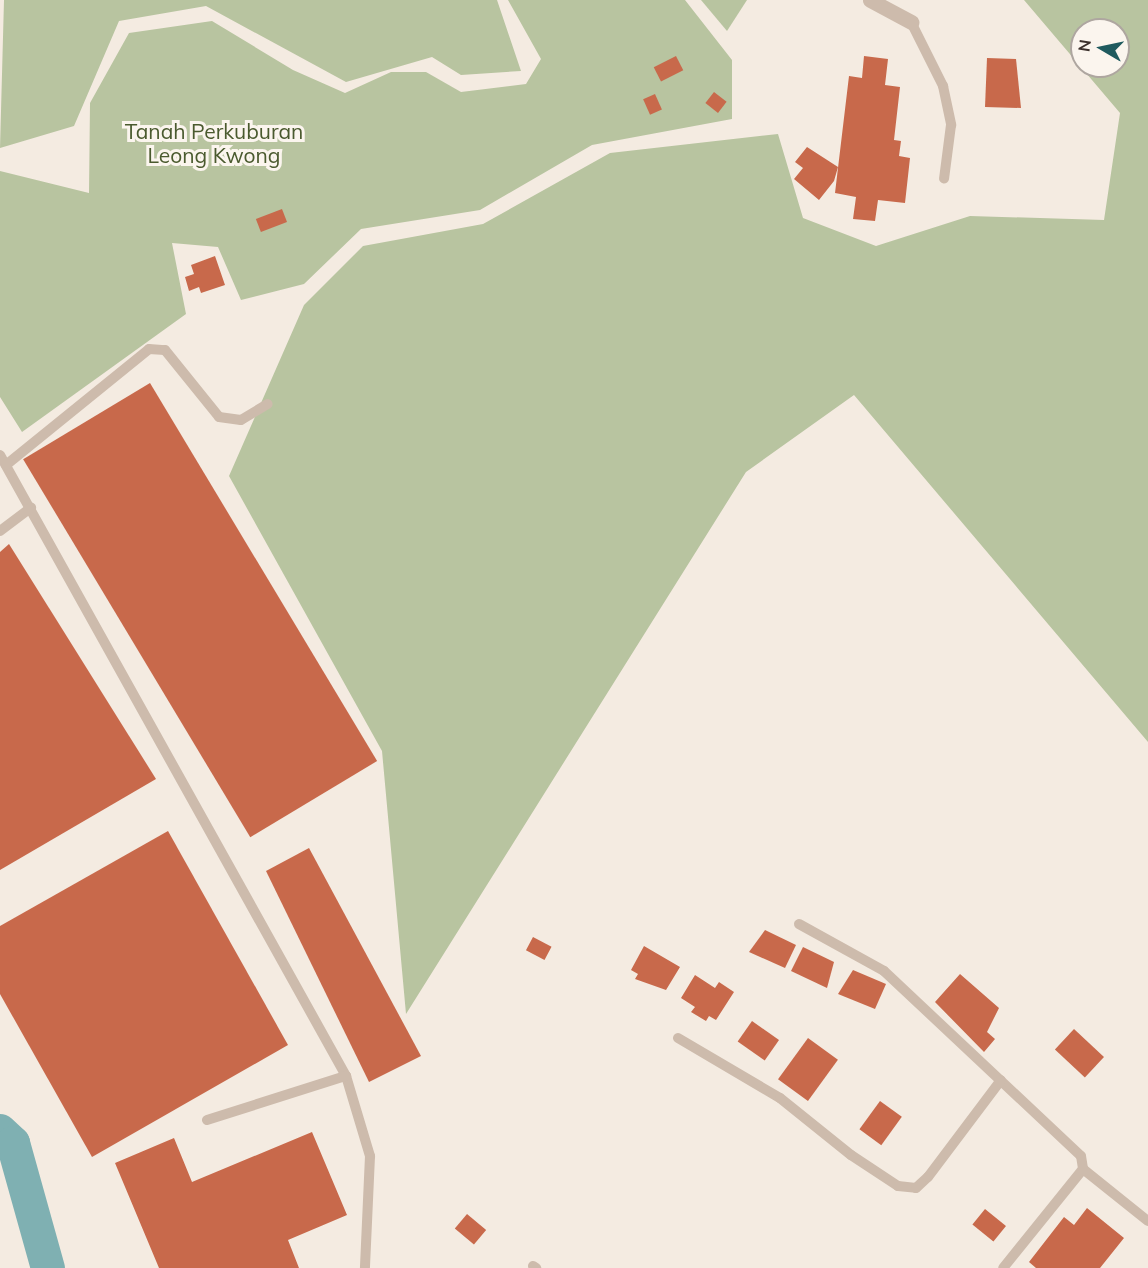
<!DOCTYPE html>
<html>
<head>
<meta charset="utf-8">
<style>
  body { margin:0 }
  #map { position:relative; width:1148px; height:1268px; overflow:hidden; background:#f4ebe1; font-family:Mulish,sans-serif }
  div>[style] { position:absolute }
  .green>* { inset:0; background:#b8c4a0 }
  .river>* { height:34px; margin:-17px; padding:0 17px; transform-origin:17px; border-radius:17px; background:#7fb0b2 }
  .building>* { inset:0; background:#c8694b; transform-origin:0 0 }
  .lane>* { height:10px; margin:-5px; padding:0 5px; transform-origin:5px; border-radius:5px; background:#cdbbac }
  .street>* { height:15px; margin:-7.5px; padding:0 7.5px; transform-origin:7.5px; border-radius:7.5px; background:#cdbbac }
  span { translate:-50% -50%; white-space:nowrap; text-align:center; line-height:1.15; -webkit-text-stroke:6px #fbf5ee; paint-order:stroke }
  .park-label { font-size:21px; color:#4a5a2e }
  .north { position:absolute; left:1070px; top:18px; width:60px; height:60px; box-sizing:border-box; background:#fbf5ee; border:2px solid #aea6a0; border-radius:50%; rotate:279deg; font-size:16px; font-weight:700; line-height:24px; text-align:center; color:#3b302b }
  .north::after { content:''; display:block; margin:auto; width:21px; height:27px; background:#1f5a5e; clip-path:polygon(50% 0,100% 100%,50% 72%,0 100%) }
</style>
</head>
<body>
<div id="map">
  <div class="green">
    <div style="clip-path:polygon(4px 0,497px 0,521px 71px,461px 75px,432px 57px,346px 82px,206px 6px,119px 21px,74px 126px,0 148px)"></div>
    <div style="clip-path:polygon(508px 0,685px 0,732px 60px,732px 119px,592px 145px,480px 210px,361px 229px,304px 284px,241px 300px,218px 247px,172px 243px,186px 314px,22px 432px,0 397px,0 171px,89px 193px,90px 103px,129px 33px,212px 21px,293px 70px,345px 93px,391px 72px,426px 72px,461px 92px,526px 84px,541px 59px)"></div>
    <div style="clip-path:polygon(701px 0,747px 0,727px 31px)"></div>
    <div style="clip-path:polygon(evenodd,1024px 0,1148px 0,1148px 742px,854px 395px,746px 472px,406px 1014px,382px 751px,229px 476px,304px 305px,363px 246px,483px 224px,610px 153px,778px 134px,803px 218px,876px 246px,970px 216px,1104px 220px,1120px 113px,1024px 0,1082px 30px,1118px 30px,1118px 66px,1082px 66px,1082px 30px)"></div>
  </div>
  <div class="river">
    <div style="left:0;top:1131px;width:18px;rotate:43deg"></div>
    <div style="left:13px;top:1143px;width:130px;rotate:74.4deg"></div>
  </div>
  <div class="building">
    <div style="left:676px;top:56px;width:16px;height:25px;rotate:63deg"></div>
    <div style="clip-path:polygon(864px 56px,888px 59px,885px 85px,900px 87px,894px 140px,901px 141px,899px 156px,910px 158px,905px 203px,878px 200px,875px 221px,853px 219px,856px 197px,835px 193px,849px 76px,862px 78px)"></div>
    <div style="clip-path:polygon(987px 58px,1016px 59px,1021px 108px,985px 107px)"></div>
    <div style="left:714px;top:92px;width:16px;height:14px;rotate:38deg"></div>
    <div style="left:655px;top:94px;width:17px;height:13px;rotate:66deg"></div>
    <div style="clip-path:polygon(807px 147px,838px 167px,834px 181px,819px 200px,794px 179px,803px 168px,795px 162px)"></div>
    <div style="left:282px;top:209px;width:14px;height:28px;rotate:69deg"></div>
    <div style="clip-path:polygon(215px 256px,225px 285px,201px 293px,199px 287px,189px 291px,185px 277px,194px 274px,191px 265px)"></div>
    <div style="left:150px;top:383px;width:441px;height:148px;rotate:59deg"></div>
    <div style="clip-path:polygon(9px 544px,156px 779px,0 870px,0 552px)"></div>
    <div style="clip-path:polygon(168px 831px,288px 1045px,92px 1157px,0 994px,0 926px)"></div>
    <div style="clip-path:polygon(309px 848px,421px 1056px,369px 1082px,266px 871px)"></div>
    <div style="clip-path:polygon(765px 930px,796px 945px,785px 968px,749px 952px)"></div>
    <div style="left:533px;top:937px;width:21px;height:15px;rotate:28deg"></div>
    <div style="clip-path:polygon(644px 946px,680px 967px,666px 990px,635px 979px,638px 974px,631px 970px)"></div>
    <div style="clip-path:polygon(803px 947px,834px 962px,827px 988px,791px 971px)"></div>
    <div style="clip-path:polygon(853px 970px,886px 984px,875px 1009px,838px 994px)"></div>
    <div style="clip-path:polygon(960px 974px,999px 1008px,987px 1032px,995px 1039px,984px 1052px,935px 1002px)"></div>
    <div style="clip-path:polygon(695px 975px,715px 988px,719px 982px,734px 992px,716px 1020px,709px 1016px,706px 1021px,691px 1012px,695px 1007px,681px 998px)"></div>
    <div style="left:752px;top:1021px;width:33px;height:25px;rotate:35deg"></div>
    <div style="left:1074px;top:1029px;width:41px;height:28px;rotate:43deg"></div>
    <div style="left:808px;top:1038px;width:37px;height:51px;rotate:36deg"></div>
    <div style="left:880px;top:1101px;width:27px;height:35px;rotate:36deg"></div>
    <div style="clip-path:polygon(312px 1132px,347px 1215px,288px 1240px,299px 1268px,159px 1268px,115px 1163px,174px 1138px,192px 1182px)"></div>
    <div style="clip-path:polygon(1087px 1208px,1124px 1238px,1100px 1268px,1036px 1268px,1029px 1262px,1064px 1217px,1074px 1225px)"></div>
    <div style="left:985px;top:1209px;width:27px;height:20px;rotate:39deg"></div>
    <div style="left:467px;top:1214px;width:25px;height:19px;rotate:40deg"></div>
  </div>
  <div class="lane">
    <div style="left:911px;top:22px;width:72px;rotate:63.4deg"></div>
    <div style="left:943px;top:86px;width:40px;rotate:78deg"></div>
    <div style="left:951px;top:125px;width:54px;rotate:97.4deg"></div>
    <div style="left:0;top:455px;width:711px;rotate:60.87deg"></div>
    <div style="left:346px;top:1076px;width:84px;rotate:73.3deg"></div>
    <div style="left:370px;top:1156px;width:112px;rotate:92.6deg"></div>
    <div style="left:6px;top:465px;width:184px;rotate:-39deg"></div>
    <div style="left:149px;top:349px;width:16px;rotate:4deg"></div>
    <div style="left:165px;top:350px;width:86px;rotate:51.1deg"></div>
    <div style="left:219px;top:417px;width:22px;rotate:8deg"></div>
    <div style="left:241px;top:420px;width:31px;rotate:-31deg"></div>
    <div style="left:0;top:531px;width:39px;rotate:-37deg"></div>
    <div style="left:799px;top:924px;width:97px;rotate:28.9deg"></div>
    <div style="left:884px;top:971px;width:270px;rotate:43.2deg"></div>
    <div style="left:1081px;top:1156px;width:13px;rotate:81deg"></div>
    <div style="left:1083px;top:1169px;width:127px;rotate:128.9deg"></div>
    <div style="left:678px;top:1038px;width:118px;rotate:30.5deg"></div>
    <div style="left:780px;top:1098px;width:91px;rotate:38.8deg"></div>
    <div style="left:851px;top:1155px;width:56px;rotate:33.4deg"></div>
    <div style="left:898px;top:1186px;width:18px;rotate:6deg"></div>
    <div style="left:916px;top:1188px;width:16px;rotate:-43deg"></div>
    <div style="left:928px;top:1177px;width:121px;rotate:-53deg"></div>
    <div style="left:207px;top:1120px;width:146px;rotate:-17.6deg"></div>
    <div style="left:1083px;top:1169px;width:83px;rotate:38.7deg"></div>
    <div style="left:533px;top:1266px;width:4px;rotate:34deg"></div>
  </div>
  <div class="street">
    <div style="left:870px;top:0;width:47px;rotate:28.2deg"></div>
  </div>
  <div class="park-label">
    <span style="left:214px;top:143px">Tanah Perkuburan<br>Leong Kwong</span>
  </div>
  <div class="north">N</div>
</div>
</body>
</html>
